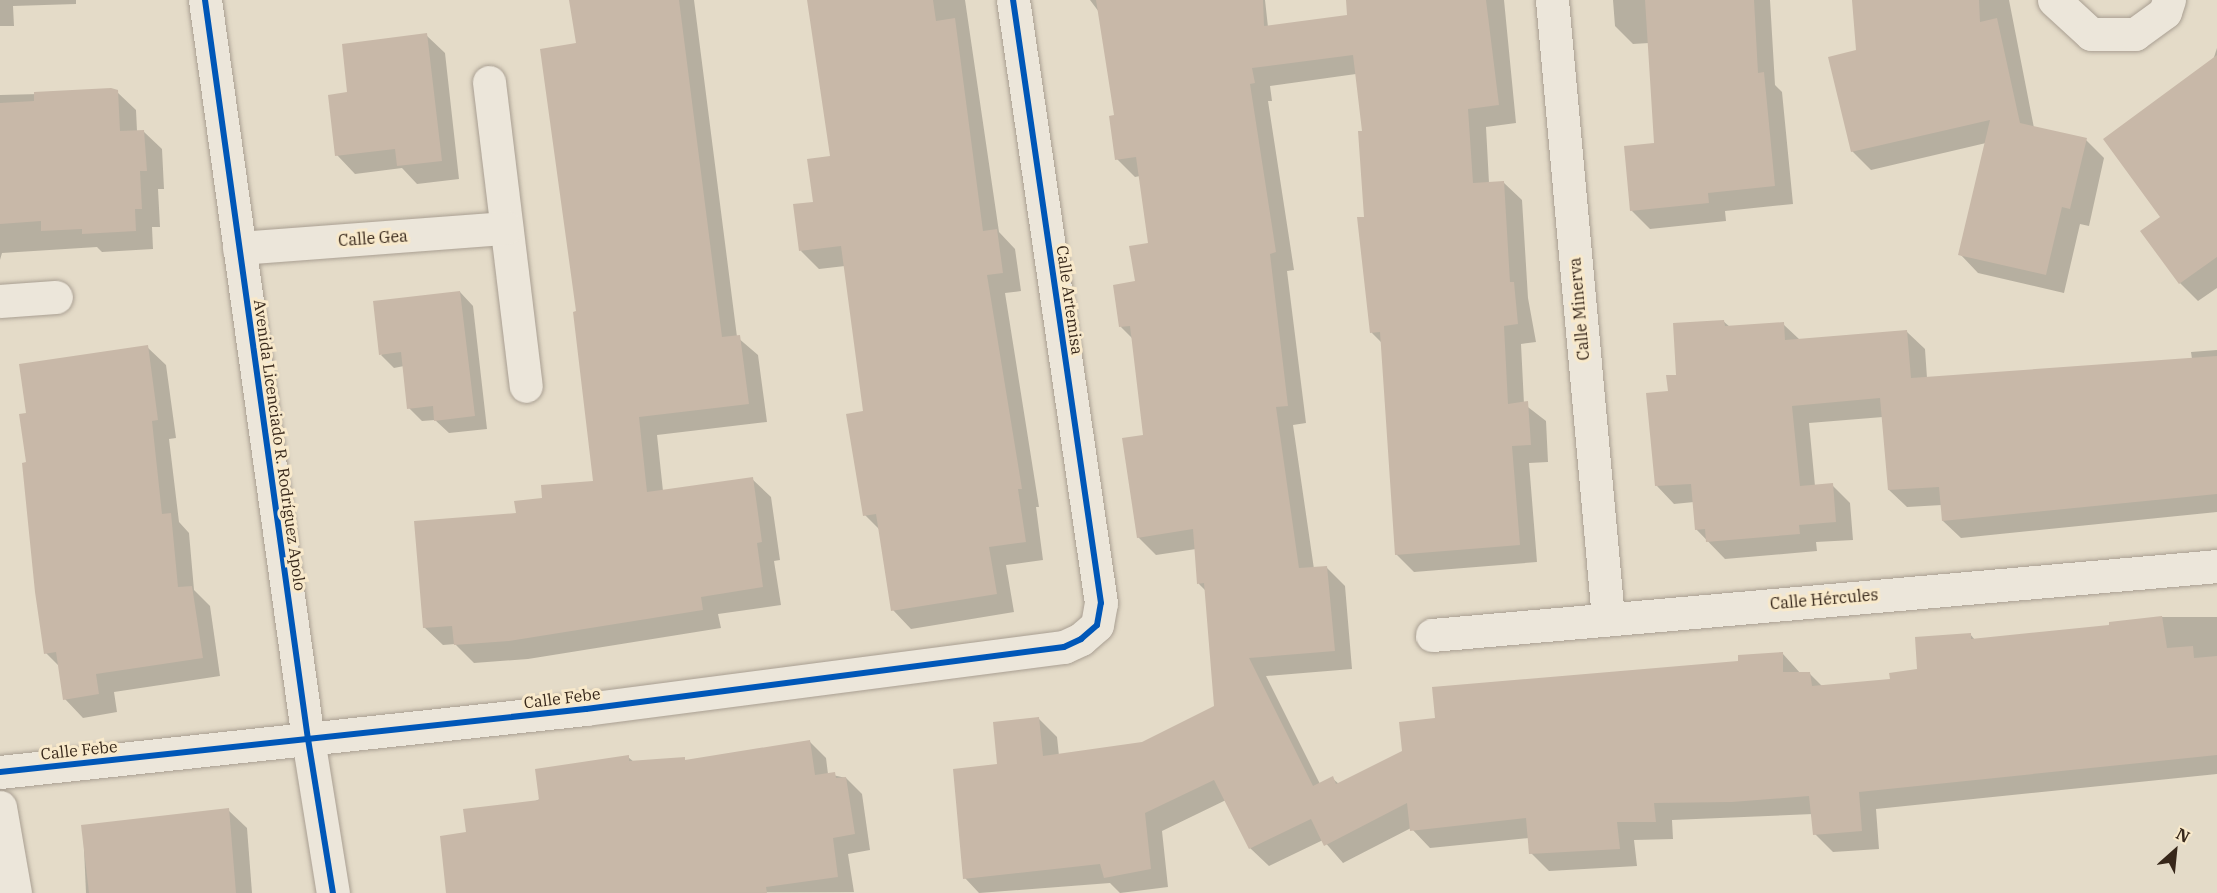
<!DOCTYPE html>
<html>
<head>
<meta charset="utf-8">
<style>
  body { margin:0 }
  #map { position:relative; width:2217px; height:893px; overflow:hidden; background:#e4dbc8; font-family:"IBM Plex Serif",serif }
  div>[style] { position:absolute }
  .shadow>* { inset:0; background:#0003 }
  .building>* { inset:0; background:#c8b8a8 }
  .roads { filter:drop-shadow(0 0 2px #a99f92) drop-shadow(0 0 2px #a99f92) }
  .street>* { height:33px; margin:-16.5px; padding:0 16.5px; transform-origin:16.5px; border-radius:16.5px; background:#ece6da }
  .cycleway>* { height:6px; margin:-3px; padding:0 3px; transform-origin:3px; border-radius:3px; background:#0057b8 }
  span { translate:-50% -50%; white-space:nowrap; text-align:center; line-height:1.15; -webkit-text-stroke:6px #f8e9cb; paint-order:stroke }
  .street-label { font-size:16px; color:#37271a }
  .north { position:absolute; left:2145px; top:821px; width:60px; height:60px; -webkit-text-stroke:4px #f8e9cb; paint-order:stroke; rotate:27deg; font-size:16px; font-weight:700; line-height:24px; text-align:center; color:#37271a }
  .north::after { content:''; display:block; margin:auto; width:21px; height:27px; background:#37271a; clip-path:polygon(50% 0,100% 100%,50% 72%,0 100%) }
</style>
</head>
<body>
<div id="map">
  <div class="shadow">
    <div style="clip-path:polygon(0 0,76px 0,76px 4px,13px 6px,14px 26px,0 26px)"></div>
    <div style="clip-path:polygon(570px 0,694px 0,737px 337px,758px 355px,767px 422px,657px 435px,663px 491px,752px 479px,771px 497px,780px 560px,774px 561px,781px 605px,718px 614px,721px 628px,528px 659px,474px 663px,455px 644px,443px 645px,424px 627px,517px 514px,544px 499px,595px 482px,578px 313px,577px 44px)"></div>
    <div style="clip-path:polygon(810px 0,965px 0,999px 232px,1015px 249px,1021px 291px,1005px 293px,1039px 507px,1036px 507px,1043px 560px,1006px 565px,1014px 612px,911px 629px,893px 610px,880px 530px,865px 515px,865px 412px,845px 266px,819px 269px,801px 251px,832px 157px)"></div>
    <div style="clip-path:polygon(1090px 0,1265px 0,1268px 27px,1349px 16px,1348px 0,1504px 0,1516px 123px,1486px 127px,1489px 183px,1503px 182px,1522px 200px,1528px 298px,1536px 342px,1521px 344px,1524px 404px,1546px 421px,1548px 462px,1529px 463px,1537px 562px,1414px 572px,1396px 554px,1382px 343px,1372px 333px,1364px 133px,1356px 74px,1270px 86px,1272px 101px,1268px 101px,1294px 270px,1287px 271px,1306px 423px,1293px 425px,1314px 569px,1327px 568px,1345px 586px,1352px 669px,1266px 676px,1320px 784px,1332px 778px,1339px 784px,1404px 752px,1437px 719px,1783px 654px,1801px 674px,1810px 674px,1822px 686px,1892px 680px,1919px 670px,1970px 634px,1975px 640px,2111px 626px,2162px 617px,2217px 617px,2217px 774px,1876px 809px,1879px 849px,1833px 852px,1815px 834px,1813px 814px,1672px 820px,1673px 839px,1634px 840px,1637px 866px,1549px 871px,1531px 853px,1529px 838px,1430px 848px,1411px 828px,1343px 863px,1323px 840px,1269px 866px,1250px 848px,1226px 800px,1162px 831px,1168px 887px,1120px 893px,1110px 883px,979px 893px,965px 878px,998px 766px,1039px 719px,1057px 737px,1059px 756px,1142px 744px,1215px 707px,1206px 591px,1199px 584px,1196px 549px,1156px 555px,1138px 537px,1145px 436px,1133px 339px,1121px 327px,1150px 245px,1140px 176px,1135px 177px,1117px 159px,1116px 116px,1099px 12px)"></div>
    <div style="clip-path:polygon(1613px 0,1770px 0,1775px 85px,1782px 92px,1793px 204px,1725px 211px,1726px 221px,1650px 229px,1631px 210px,1656px 144px,1649px 43px,1633px 44px,1615px 26px)"></div>
    <div style="clip-path:polygon(1854px 0,2009px 0,2034px 128px,2086px 140px,2104px 158px,2089px 226px,2080px 224px,2064px 293px,1978px 273px,1960px 254px,1986px 143px,1871px 170px,1852px 151px,1857px 52px)"></div>
    <div style="clip-path:polygon(426px 35px,445px 53px,459px 179px,417px 184px,402px 168px,355px 174px,337px 155px,348px 93px)"></div>
    <div style="clip-path:polygon(2217px 48px,2217px 288px,2198px 301px,2180px 283px,2162px 217px)"></div>
    <div style="clip-path:polygon(117px 92px,136px 110px,137px 131px,143px 131px,162px 149px,164px 189px,158px 189px,160px 227px,152px 227px,153px 249px,102px 252px,97px 247px,2px 253px,0 260px,0 95px)"></div>
    <div style="clip-path:polygon(460px 292px,473px 306px,487px 429px,449px 433px,435px 420px,422px 421px,409px 408px,404px 366px,394px 368px,381px 355px)"></div>
    <div style="clip-path:polygon(1723px 321px,1730px 327px,1783px 324px,1800px 340px,1907px 332px,1925px 349px,1927px 378px,2192px 359px,2191px 352px,2217px 350px,2217px 512px,1961px 538px,1943px 521px,1942px 505px,1907px 507px,1889px 490px,1883px 417px,1809px 423px,1815px 486px,1832px 485px,1850px 503px,1853px 540px,1816px 542px,1817px 551px,1725px 559px,1696px 529px,1694px 502px,1674px 504px,1657px 486px,1669px 393px,1678px 376px)"></div>
    <div style="clip-path:polygon(147px 347px,166px 365px,176px 438px,169px 439px,179px 522px,189px 533px,194px 590px,210px 606px,220px 676px,114px 692px,117px 712px,83px 718px,65px 699px,60px 667px,46px 653px,28px 463px,28px 414px)"></div>
    <div style="clip-path:polygon(810px 742px,826px 758px,828px 774px,846px 778px,862px 794px,870px 850px,848px 854px,854px 892px,449px 893px,468px 833px,628px 757px,634px 762px,687px 761px)"></div>
    <div style="clip-path:polygon(228px 810px,247px 828px,252px 893px,86px 893px,83px 826px)"></div>
  </div>
  <div class="building">
    <div style="clip-path:polygon(569px 0,679px 0,722px 337px,740px 335px,749px 404px,639px 417px,647px 492px,753px 477px,762px 542px,757px 543px,763px 587px,701px 597px,703px 610px,509px 641px,454px 645px,452px 626px,423px 628px,414px 521px,516px 513px,514px 501px,542px 498px,541px 485px,593px 481px,573px 312px,576px 311px,540px 49px,576px 43px)"></div>
    <div style="clip-path:polygon(807px 0,933px 0,936px 21px,955px 18px,983px 231px,997px 229px,1003px 273px,987px 275px,1022px 489px,1018px 489px,1026px 542px,989px 547px,997px 594px,891px 611px,876px 514px,863px 516px,846px 414px,863px 411px,841px 246px,799px 251px,793px 204px,813px 202px,807px 159px,830px 156px)"></div>
    <div style="clip-path:polygon(1096px 0,1263px 0,1264px 26px,1347px 15px,1346px 0,1486px 0,1499px 105px,1468px 109px,1473px 183px,1504px 181px,1510px 282px,1514px 282px,1518px 324px,1504px 326px,1508px 404px,1528px 401px,1531px 445px,1512px 446px,1520px 545px,1395px 555px,1380px 332px,1370px 333px,1357px 217px,1364px 217px,1358px 131px,1362px 131px,1353px 55px,1252px 68px,1255px 83px,1250px 84px,1276px 252px,1270px 254px,1288px 406px,1276px 407px,1299px 568px,1327px 566px,1335px 651px,1249px 658px,1313px 786px,1333px 776px,1336px 784px,1402px 751px,1399px 722px,1435px 718px,1432px 687px,1738px 661px,1738px 655px,1783px 652px,1783px 672px,1810px 672px,1812px 686px,1890px 679px,1889px 673px,1917px 669px,1915px 637px,1971px 633px,1971px 639px,2109px 625px,2109px 622px,2162px 616px,2167px 648px,2193px 646px,2194px 658px,2217px 656px,2217px 755px,1859px 792px,1862px 831px,1813px 835px,1809px 796px,1732px 802px,1654px 803px,1656px 822px,1617px 822px,1620px 849px,1529px 854px,1526px 818px,1410px 831px,1407px 803px,1324px 846px,1311px 819px,1249px 849px,1214px 780px,1145px 813px,1151px 869px,1104px 878px,1100px 864px,963px 879px,953px 769px,997px 764px,993px 722px,1039px 717px,1043px 756px,1142px 742px,1214px 706px,1204px 583px,1197px 584px,1193px 529px,1137px 538px,1122px 438px,1143px 435px,1130px 326px,1119px 327px,1113px 285px,1135px 281px,1129px 246px,1148px 243px,1136px 157px,1115px 160px,1109px 116px,1114px 115px)"></div>
    <div style="clip-path:polygon(1645px 0,1754px 0,1758px 73px,1764px 72px,1775px 186px,1708px 193px,1709px 203px,1630px 211px,1624px 146px,1654px 143px)"></div>
    <div style="clip-path:polygon(1852px 0,1979px 0,1980px 22px,1997px 18px,2020px 123px,2087px 138px,2070px 209px,2062px 207px,2046px 275px,1958px 255px,1990px 120px,1851px 152px,1828px 57px,1856px 50px)"></div>
    <div style="clip-path:polygon(427px 33px,442px 161px,397px 166px,395px 149px,335px 156px,328px 95px,347px 92px,342px 44px)"></div>
    <div style="clip-path:polygon(2217px 55px,2217px 257px,2179px 284px,2140px 231px,2160px 217px,2103px 139px)"></div>
    <div style="clip-path:polygon(111px 88px,118px 90px,120px 131px,144px 130px,147px 171px,140px 171px,142px 209px,135px 209px,136px 231px,82px 234px,82px 229px,41px 231px,41px 221px,0 224px,0 103px,34px 101px,34px 92px)"></div>
    <div style="clip-path:polygon(460px 291px,475px 416px,434px 421px,433px 406px,407px 409px,401px 352px,379px 355px,373px 301px)"></div>
    <div style="clip-path:polygon(1724px 320px,1725px 326px,1784px 322px,1785px 340px,1907px 330px,1911px 378px,2217px 356px,2217px 494px,1942px 521px,1939px 487px,1888px 490px,1880px 398px,1792px 406px,1800px 486px,1833px 483px,1836px 522px,1799px 525px,1800px 534px,1706px 542px,1705px 529px,1695px 530px,1691px 484px,1655px 486px,1646px 393px,1668px 391px,1666px 375px,1676px 375px,1673px 323px)"></div>
    <div style="clip-path:polygon(148px 345px,158px 420px,152px 421px,162px 514px,171px 513px,178px 587px,192px 586px,203px 658px,96px 674px,99px 694px,63px 700px,56px 652px,44px 654px,35px 592px,22px 463px,26px 462px,19px 414px,26px 413px,19px 364px)"></div>
    <div style="clip-path:polygon(810px 740px,815px 775px,835px 772px,836px 778px,846px 777px,855px 834px,833px 838px,838px 877px,766px 887px,767px 893px,446px 893px,440px 836px,466px 832px,463px 809px,539px 800px,535px 769px,629px 755px,629px 761px,685px 757px,685px 760px)"></div>
    <div style="clip-path:polygon(229px 808px,236px 893px,89px 893px,81px 825px)"></div>
  </div>
  <div class="roads">
    <div class="street">
      <div style="left:205px;top:0;width:746px;rotate:82.07deg"></div>
      <div style="left:308px;top:739px;width:156px;rotate:80.8deg"></div>
      <div style="left:1552px;top:0;width:621px;rotate:84.82deg"></div>
      <div style="left:2054px;top:0;width:50px;rotate:42.6deg"></div>
      <div style="left:2091px;top:34px;width:44px"></div>
      <div style="left:2135px;top:34px;width:37px;rotate:-36deg"></div>
      <div style="left:2165px;top:12px;width:13px;rotate:-72deg"></div>
      <div style="left:489px;top:82px;width:306px;rotate:83.1deg"></div>
      <div style="left:239px;top:248px;width:268px;rotate:-4.3deg"></div>
      <div style="left:0;top:301px;width:56px;rotate:-4.1deg"></div>
      <div style="left:1432px;top:635px;width:788px;rotate:-5.02deg"></div>
      <div style="left:0;top:772px;width:589px;rotate:-6.14deg"></div>
      <div style="left:586px;top:709px;width:482px;rotate:-7.4deg"></div>
      <div style="left:1064px;top:647px;width:19px;rotate:-25deg"></div>
      <div style="left:1081px;top:639px;width:21px;rotate:-41deg"></div>
      <div style="left:1097px;top:625px;width:22px;rotate:-80deg"></div>
      <div style="left:1101px;top:603px;width:609px;rotate:-98.3deg"></div>
      <div style="left:0;top:807px;width:87px;rotate:80.1deg"></div>
    </div>
  </div>
  <div class="cycleway">
    <div style="left:205px;top:0;width:746px;rotate:82.07deg"></div>
    <div style="left:308px;top:739px;width:156px;rotate:80.8deg"></div>
    <div style="left:0;top:772px;width:589px;rotate:-6.14deg"></div>
    <div style="left:586px;top:709px;width:482px;rotate:-7.4deg"></div>
    <div style="left:1064px;top:647px;width:19px;rotate:-25deg"></div>
    <div style="left:1081px;top:639px;width:21px;rotate:-41deg"></div>
    <div style="left:1097px;top:625px;width:22px;rotate:-80deg"></div>
    <div style="left:1101px;top:603px;width:609px;rotate:-98.3deg"></div>
  </div>
  <div class="street-label">
    <span style="left:373px;top:238px;rotate:-4deg">Calle Gea</span>
    <span style="left:1070px;top:300px;rotate:82deg">Calle Artemisa</span>
    <span style="left:1579px;top:309px;rotate:-95deg">Calle Minerva</span>
    <span style="left:280px;top:445px;rotate:82deg">Avenida Licenciado R. Rodríguez Apolo</span>
    <span style="left:1824px;top:599px;rotate:-5deg">Calle Hércules</span>
    <span style="left:562px;top:698px;rotate:-7deg">Calle Febe</span>
    <span style="left:79px;top:750px;rotate:-6deg">Calle Febe</span>
  </div>
  <div class="north">N</div>
</div>
</body>
</html>
